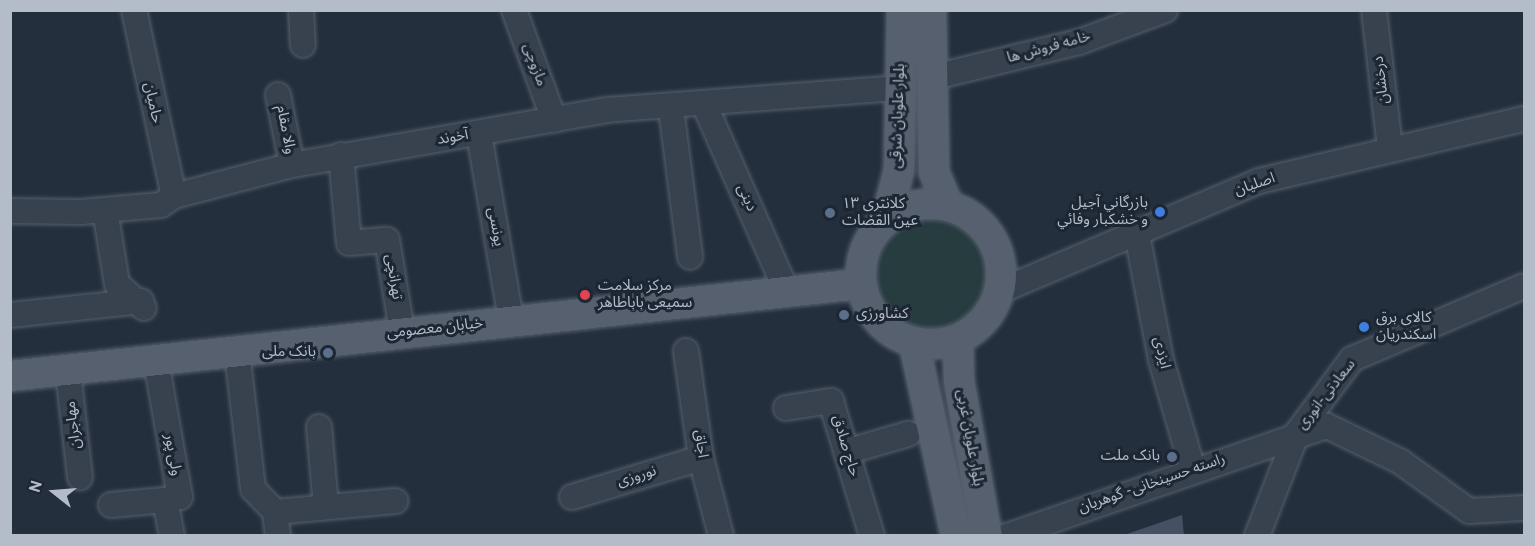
<!DOCTYPE html>
<html>
<head>
<meta charset="utf-8">
<style>
  body { margin:0 }
  #map { position:relative; width:1535px; height:546px; overflow:hidden; background:#242f3e; font-family:Overpass,"Noto Sans Arabic",sans-serif }
  div>[style] { position:absolute }
  .green>* { inset:0; background:#263c3f }
  .round { border-radius:50% }
  .building>* { inset:0; background:#455162 }
  .roads { filter:drop-shadow(0 0 2px #565f6c) drop-shadow(0 0 2px #565f6c) }
  .minor>* { height:24px; margin:-12px; padding:0 12px; transform-origin:12px; border-radius:12px; background:#38414e }
  .major>* { height:30px; margin:-15px; padding:0 15px; transform-origin:15px; border-radius:15px; background:#56606e }
  .major>.ring { margin:-15px; padding:0; box-sizing:content-box; background:none; border:30px solid #56606e; border-radius:50% }
  .dots>* { width:16px; height:16px; translate:-50% -50%; box-sizing:border-box; border:3px solid #1d2633; border-radius:50% }
  span { translate:-50% -50%; white-space:nowrap; text-align:center; line-height:1.15; -webkit-text-stroke:6px #1d2633; paint-order:stroke }
  .street-label { font-size:15px; color:#b4bcc9 }
  .poi-label { font-size:15px; color:#b4bcc9 }
  .right { translate:-100% -50%; text-align:right }
  .left { translate:0 -50%; text-align:left }
  .frame { position:absolute; inset:0; border:12px solid #b4bcc9; pointer-events:none }
  .north { position:absolute; left:24px; top:462px; width:60px; height:60px; -webkit-text-stroke:4px #1d2633; paint-order:stroke; rotate:287deg; font-size:16px; font-weight:700; line-height:24px; text-align:center; color:#b4bcc9 }
  .north::after { content:''; display:block; margin:auto; width:21px; height:27px; background:#b4bcc9; clip-path:polygon(50% 0,100% 100%,50% 72%,0 100%) }
</style>
</head>
<body>
<div id="map">
  <div class="green">
    <div class="round" style="left:877px;top:220px;width:108px;height:108px"></div>
  </div>
  <div class="building">
    <div style="clip-path:polygon(1182px 515px,1184px 536px,1124px 536px,1124px 535px)"></div>
  </div>
  <div class="roads">
    <div class="minor">
      <div style="left:134px;top:10px;width:190px;rotate:77.9deg"></div>
      <div style="left:301px;top:10px;width:35px;rotate:87deg"></div>
      <div style="left:514px;top:10px;width:117px;rotate:70deg"></div>
      <div style="left:1374px;top:10px;width:140px;rotate:83.4deg"></div>
      <div style="left:930px;top:78px;width:153px;rotate:-13.6deg"></div>
      <div style="left:1079px;top:42px;width:92px;rotate:-20.4deg"></div>
      <div style="left:278px;top:95px;width:71px;rotate:78.7deg"></div>
      <div style="left:705px;top:106px;width:201px;rotate:66.2deg"></div>
      <div style="left:671px;top:108px;width:150px;rotate:82.7deg"></div>
      <div style="left:479px;top:134px;width:189px;rotate:80.2deg"></div>
      <div style="left:341px;top:155px;width:88px;rotate:84.8deg"></div>
      <div style="left:349px;top:243px;width:38px;rotate:-5deg"></div>
      <div style="left:387px;top:240px;width:93px;rotate:80.7deg"></div>
      <div style="left:105px;top:210px;width:75px;rotate:80.8deg"></div>
      <div style="left:117px;top:284px;width:36px;rotate:42deg"></div>
      <div style="left:10px;top:211px;width:71px;rotate:0.8deg"></div>
      <div style="left:81px;top:212px;width:80px;rotate:-5deg"></div>
      <div style="left:161px;top:205px;width:16px;rotate:-35deg"></div>
      <div style="left:174px;top:196px;width:122px;rotate:-14.7deg"></div>
      <div style="left:292px;top:165px;width:319px;rotate:-9.9deg"></div>
      <div style="left:606px;top:110px;width:296px;rotate:-4.3deg"></div>
      <div style="left:1137px;top:234px;width:128px;rotate:79.2deg"></div>
      <div style="left:1161px;top:360px;width:115px;rotate:73.8deg"></div>
      <div style="left:1000px;top:291px;width:281px;rotate:-23deg"></div>
      <div style="left:1259px;top:181px;width:272px;rotate:-13.2deg"></div>
      <div style="left:11px;top:315px;width:131px;rotate:-6.1deg"></div>
      <div style="left:686px;top:351px;width:108px;rotate:82deg"></div>
      <div style="left:701px;top:458px;width:81px;rotate:75.6deg"></div>
      <div style="left:237px;top:352px;width:138px;rotate:83.3deg"></div>
      <div style="left:253px;top:489px;width:32px;rotate:46deg"></div>
      <div style="left:156px;top:361px;width:138px;rotate:80deg"></div>
      <div style="left:180px;top:497px;width:15px;rotate:169deg"></div>
      <div style="left:165px;top:500px;width:37px;rotate:79deg"></div>
      <div style="left:68px;top:372px;width:106px;rotate:83.5deg"></div>
      <div style="left:786px;top:408px;width:46px;rotate:-8.8deg"></div>
      <div style="left:831px;top:401px;width:141px;rotate:73.1deg"></div>
      <div style="left:319px;top:427px;width:80px;rotate:85deg"></div>
      <div style="left:846px;top:452px;width:65px;rotate:-16.2deg"></div>
      <div style="left:572px;top:497px;width:135px;rotate:-16.8deg"></div>
      <div style="left:111px;top:505px;width:54px;rotate:-5.3deg"></div>
      <div style="left:275px;top:512px;width:121px;rotate:-5.2deg"></div>
      <div style="left:275px;top:512px;width:24px;rotate:83deg"></div>
      <div style="left:1007px;top:536px;width:338px;rotate:-19deg"></div>
      <div style="left:1327px;top:426px;width:82px;rotate:25.9deg"></div>
      <div style="left:1401px;top:462px;width:84px;rotate:35.8deg"></div>
      <div style="left:1469px;top:511px;width:55px;rotate:-3.1deg"></div>
      <div style="left:1257px;top:536px;width:110px;rotate:-68.8deg"></div>
      <div style="left:1297px;top:433px;width:92px;rotate:-53.4deg"></div>
      <div style="left:1352px;top:359px;width:187px;rotate:-23deg"></div>
    </div>
    <div class="major">
      <div style="left:931px;top:10px;width:162px;rotate:88.9deg"></div>
      <div style="left:934px;top:172px;width:36px;rotate:67deg"></div>
      <div class="ring" style="left:861px;top:204px;width:110px;height:110px"></div>
      <div style="left:886px;top:220px;width:52px;rotate:-75.4deg"></div>
      <div style="left:899px;top:170px;width:160px;rotate:-88.9deg"></div>
      <div style="left:958px;top:340px;width:41px;rotate:88.6deg"></div>
      <div style="left:959px;top:381px;width:158px;rotate:79.8deg"></div>
      <div style="left:914px;top:343px;width:198px;rotate:77.7deg"></div>
      <div style="left:10px;top:376px;width:855px;rotate:-6.18deg"></div>
    </div>
  </div>
  <div class="dots">
    <div style="left:1160px;top:212px;background:#3f7fe0"></div>
    <div style="left:830px;top:213px;background:#5c6f8a"></div>
    <div style="left:585px;top:295px;background:#e0444e"></div>
    <div style="left:844px;top:315px;background:#5c6f8a"></div>
    <div style="left:1364px;top:327px;background:#3f7fe0"></div>
    <div style="left:328px;top:353px;background:#5c6f8a"></div>
    <div style="left:1172px;top:457px;background:#5c6f8a"></div>
  </div>
  <div class="street-label">
    <span style="left:1049px;top:48px;rotate:-15deg">خامه فروش ها</span>
    <span style="left:534px;top:65px;rotate:70deg">مازوچی</span>
    <span style="left:1382px;top:80px;rotate:-97deg">درخشان</span>
    <span style="left:152px;top:103px;rotate:78deg">حامیان</span>
    <span style="left:899px;top:116px;rotate:-88deg">بلوار علویان شرقی</span>
    <span style="left:285px;top:130px;rotate:79deg">والا مقام</span>
    <span style="left:453px;top:138px;rotate:-10deg">آخوند</span>
    <span style="left:1255px;top:185px;rotate:-19deg">اصلیان</span>
    <span style="left:746px;top:198px;rotate:66deg">دینی</span>
    <span style="left:495px;top:227px;rotate:80deg">یونسی</span>
    <span style="left:393px;top:277px;rotate:81deg">تهرانچی</span>
    <span style="left:435px;top:329px;rotate:-6deg">خیابان معصومی</span>
    <span style="left:1161px;top:353px;rotate:77deg">ایزدی</span>
    <span style="left:1327px;top:395px;rotate:-52deg">سعادتی-انوری</span>
    <span style="left:74px;top:425px;rotate:-97deg">مهاجران</span>
    <span style="left:969px;top:438px;rotate:80deg">بلوار علویان غربی</span>
    <span style="left:700px;top:444px;rotate:81deg">اجاق</span>
    <span style="left:845px;top:446px;rotate:73deg">حاج صادق</span>
    <span style="left:172px;top:455px;rotate:80deg">ولی پور</span>
    <span style="left:637px;top:477px;rotate:-17deg">نوروزی</span>
    <span style="left:1152px;top:484px;rotate:-19deg">راسته حسینخانی- گوهریان</span>
  </div>
  <div class="poi-label">
    <span class="right" style="left:1148px;top:212px">بازرگاني آجيل<br>و خشكبار وفائي</span>
    <span class="left" style="left:842px;top:213px">کلانتری ۱۳<br>عین القضات</span>
    <span class="left" style="left:598px;top:295px">مرکز سلامت<br>سمیعی باباطاهر</span>
    <span class="left" style="left:856px;top:315px">کشاورزی</span>
    <span class="left" style="left:1376px;top:327px">کالای برق<br>اسکندریان</span>
    <span class="right" style="left:316px;top:353px">بانک ملی</span>
    <span class="right" style="left:1160px;top:457px">بانک ملت</span>
  </div>
  <div class="frame"></div>
  <div class="north">N</div>
</div>
</body>
</html>
